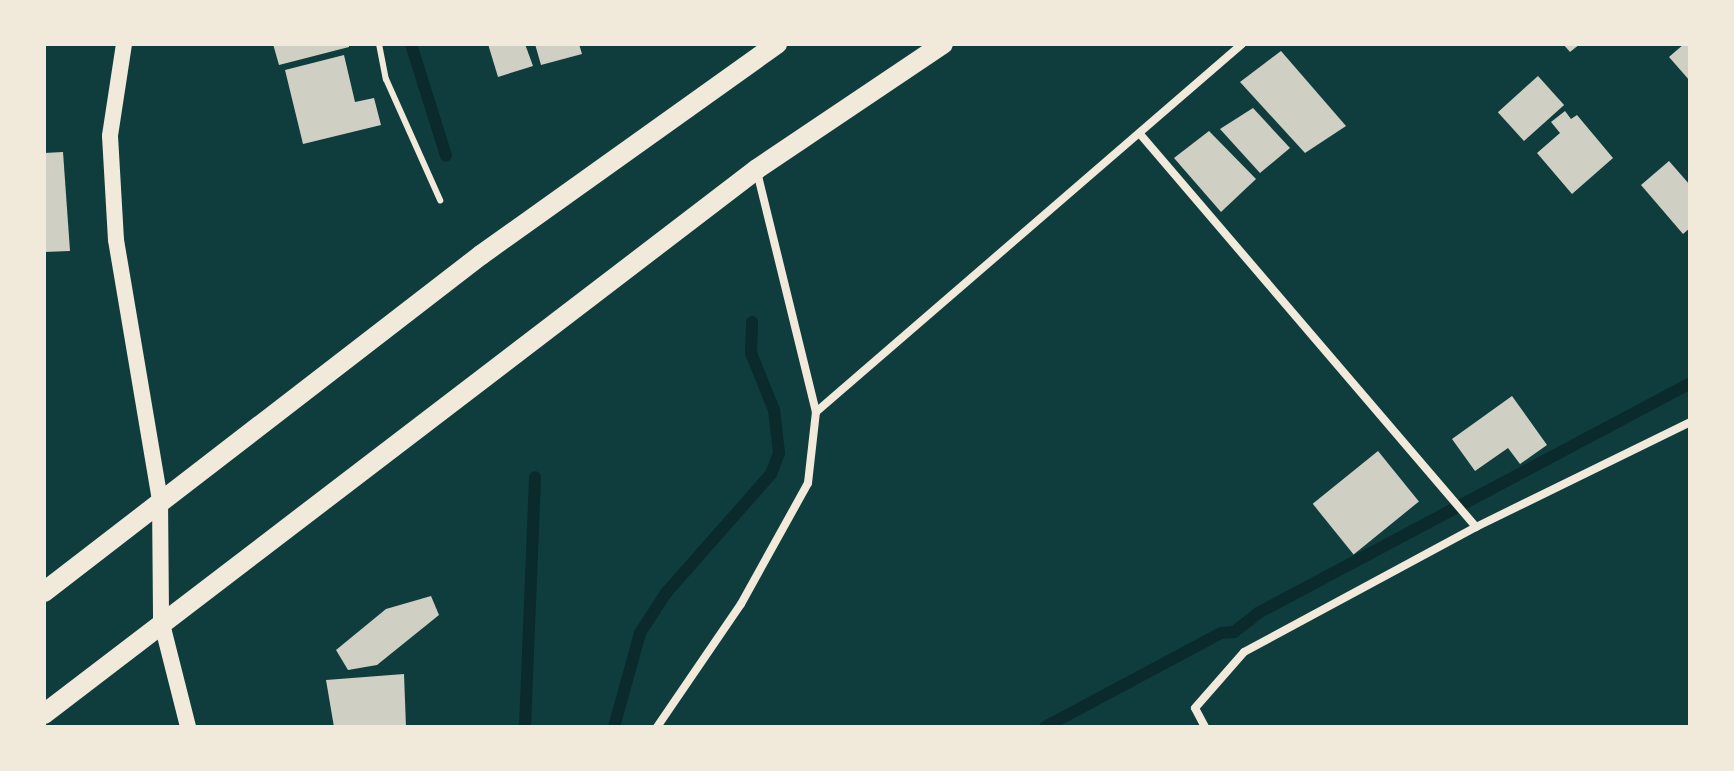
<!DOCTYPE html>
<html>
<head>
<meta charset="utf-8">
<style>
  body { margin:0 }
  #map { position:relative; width:1734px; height:771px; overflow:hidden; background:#0f3d3e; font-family:"PT Sans Narrow",sans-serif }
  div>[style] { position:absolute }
  .stream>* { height:12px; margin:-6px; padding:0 6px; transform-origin:6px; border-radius:6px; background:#0a2a2b }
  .building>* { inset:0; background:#cfcfc3; transform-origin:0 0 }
  .service>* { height:6px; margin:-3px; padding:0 3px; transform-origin:3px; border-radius:3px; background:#f1e9da }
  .minor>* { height:8px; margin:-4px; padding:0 4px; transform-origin:4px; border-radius:4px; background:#f1e9da }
  .secondary>* { height:16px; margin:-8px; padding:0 8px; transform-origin:8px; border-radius:8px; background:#f1e9da }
  .primary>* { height:20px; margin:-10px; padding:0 10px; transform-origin:10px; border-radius:10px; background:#f1e9da }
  span { translate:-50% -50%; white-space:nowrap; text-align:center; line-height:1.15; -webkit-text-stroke:8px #f1e9da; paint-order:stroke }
  .frame { position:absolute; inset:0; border:46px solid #f1e9da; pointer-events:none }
</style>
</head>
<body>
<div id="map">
  <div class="stream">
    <div style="left:411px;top:44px;width:117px;rotate:72.6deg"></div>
    <div style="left:525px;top:727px;width:250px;rotate:-87.7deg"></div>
    <div style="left:614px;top:727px;width:98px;rotate:-74.5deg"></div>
    <div style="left:640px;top:633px;width:48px;rotate:-57deg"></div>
    <div style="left:666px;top:593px;width:159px;rotate:-48.6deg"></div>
    <div style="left:771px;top:474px;width:22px;rotate:-69deg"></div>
    <div style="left:779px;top:453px;width:43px;rotate:-96.6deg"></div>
    <div style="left:774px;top:410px;width:61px;rotate:-112deg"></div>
    <div style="left:751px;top:353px;width:31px;rotate:-88deg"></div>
    <div style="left:1045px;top:727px;width:200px;rotate:-28.1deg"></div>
    <div style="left:1221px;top:633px;width:13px;rotate:-4deg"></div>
    <div style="left:1234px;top:632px;width:31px;rotate:-38deg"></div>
    <div style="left:1258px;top:613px;width:489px;rotate:-28deg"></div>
  </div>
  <div class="building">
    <div style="clip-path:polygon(273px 44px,349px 44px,349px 47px,279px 65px)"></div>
    <div style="clip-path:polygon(488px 44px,525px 44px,533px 66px,498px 77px)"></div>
    <div style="clip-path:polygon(535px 44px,579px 44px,582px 54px,541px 65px)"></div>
    <div style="clip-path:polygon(1563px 44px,1580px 44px,1570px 52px)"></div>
    <div style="clip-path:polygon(1684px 44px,1690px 44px,1690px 81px,1669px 57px)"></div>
    <div style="clip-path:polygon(1281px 51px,1346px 126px,1305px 153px,1240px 82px)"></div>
    <div style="clip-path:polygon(344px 55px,355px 102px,374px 98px,381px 125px,303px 144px,285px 70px)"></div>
    <div style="left:1538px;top:76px;width:39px;height:54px;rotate:48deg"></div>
    <div style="clip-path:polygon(1253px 108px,1290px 148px,1260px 173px,1220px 129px)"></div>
    <div style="clip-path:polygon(1565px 111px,1571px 119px,1577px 115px,1613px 158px,1572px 194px,1537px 153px,1560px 133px,1551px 122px)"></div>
    <div style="clip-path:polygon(1209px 131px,1256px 179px,1221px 212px,1174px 158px)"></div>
    <div style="clip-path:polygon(63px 152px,70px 251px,44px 252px,44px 153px)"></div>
    <div style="clip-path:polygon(1669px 161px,1690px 185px,1690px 228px,1683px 234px,1641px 185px)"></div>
    <div style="clip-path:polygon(1512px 396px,1547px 445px,1520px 464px,1508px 448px,1475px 471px,1452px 439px)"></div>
    <div style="left:1378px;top:451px;width:65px;height:84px;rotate:51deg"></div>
    <div style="clip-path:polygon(431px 596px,439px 615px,377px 665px,348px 670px,336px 650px,386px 609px)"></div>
    <div style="clip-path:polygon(404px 674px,406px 727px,334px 727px,326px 680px)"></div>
  </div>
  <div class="service">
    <div style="left:379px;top:44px;width:36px;rotate:79deg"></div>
    <div style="left:386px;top:79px;width:133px;rotate:65.9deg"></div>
  </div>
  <div class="minor">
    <div style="left:1140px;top:134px;width:517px;rotate:49.47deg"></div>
    <div style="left:816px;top:412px;width:563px;rotate:-40.82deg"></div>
    <div style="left:657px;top:727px;width:149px;rotate:-55.7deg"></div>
    <div style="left:741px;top:604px;width:138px;rotate:-61deg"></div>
    <div style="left:808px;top:483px;width:71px;rotate:-83.6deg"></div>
    <div style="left:816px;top:412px;width:248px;rotate:-103.8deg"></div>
    <div style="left:1205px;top:727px;width:21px;rotate:-118deg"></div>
    <div style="left:1195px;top:708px;width:74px;rotate:-48.8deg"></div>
    <div style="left:1244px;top:652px;width:264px;rotate:-28.3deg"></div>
    <div style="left:1476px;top:527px;width:238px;rotate:-26.1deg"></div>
  </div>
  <div class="secondary">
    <div style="left:124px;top:44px;width:93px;rotate:98.7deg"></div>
    <div style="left:110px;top:136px;width:104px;rotate:86.7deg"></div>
    <div style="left:116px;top:240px;width:263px;rotate:80.4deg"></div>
    <div style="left:160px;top:499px;width:121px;rotate:89.5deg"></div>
    <div style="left:161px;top:620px;width:110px;rotate:75.8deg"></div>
  </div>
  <div class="primary">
    <div style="left:44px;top:592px;width:552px;rotate:-37.64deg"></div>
    <div style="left:481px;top:255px;width:364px;rotate:-35.5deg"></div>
    <div style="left:44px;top:714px;width:897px;rotate:-37.39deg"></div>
    <div style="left:757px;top:169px;width:224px;rotate:-33.9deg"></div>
  </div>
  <div class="frame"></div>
</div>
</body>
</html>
